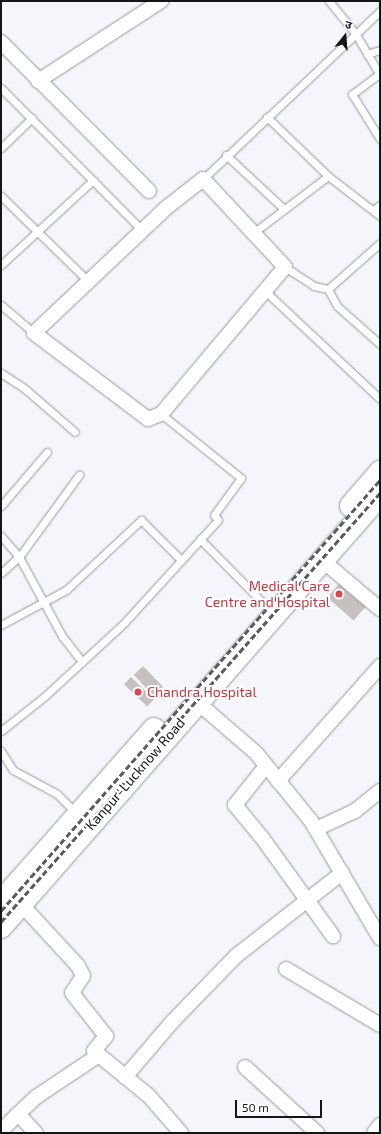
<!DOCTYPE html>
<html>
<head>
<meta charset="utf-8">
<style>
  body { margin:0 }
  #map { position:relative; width:381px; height:1134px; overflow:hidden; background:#f4f6fb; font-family:"Exo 2","Noto Sans Devanagari",sans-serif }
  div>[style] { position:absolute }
  .building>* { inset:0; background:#c6c1be; transform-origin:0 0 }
  .roads { filter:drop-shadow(0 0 1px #96989d) drop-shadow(0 0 1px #96989d) }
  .lane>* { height:7px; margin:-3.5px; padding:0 3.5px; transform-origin:3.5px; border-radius:3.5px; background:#fff }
  .street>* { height:14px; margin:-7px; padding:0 7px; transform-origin:7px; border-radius:7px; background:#fff }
  .primary>* { height:22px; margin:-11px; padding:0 11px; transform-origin:11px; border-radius:11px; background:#fff }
  .rail>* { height:3px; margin-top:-1.5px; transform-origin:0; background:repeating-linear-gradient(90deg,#5b5c5f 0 6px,transparent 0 9px) }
  .dots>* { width:11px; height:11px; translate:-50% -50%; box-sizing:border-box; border:2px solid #fff; border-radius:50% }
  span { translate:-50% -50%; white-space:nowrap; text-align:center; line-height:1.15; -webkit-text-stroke:4px #fff; paint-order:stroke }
  .health-label { font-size:14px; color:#be3a42 }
  .right { translate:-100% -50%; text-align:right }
  .left { translate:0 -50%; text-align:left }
  .street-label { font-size:14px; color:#151517 }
  .frame { position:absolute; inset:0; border:2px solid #151517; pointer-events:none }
  .north { position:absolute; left:325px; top:16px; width:40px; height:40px; -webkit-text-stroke:3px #fff; paint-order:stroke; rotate:17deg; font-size:11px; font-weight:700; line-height:16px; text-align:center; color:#151517 }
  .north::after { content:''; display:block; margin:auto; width:14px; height:18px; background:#151517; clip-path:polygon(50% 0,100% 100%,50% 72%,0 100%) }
  .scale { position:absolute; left:235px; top:1100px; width:87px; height:18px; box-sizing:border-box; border:2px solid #151517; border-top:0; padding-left:5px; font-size:12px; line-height:14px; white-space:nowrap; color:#151517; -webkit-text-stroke:3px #fff; paint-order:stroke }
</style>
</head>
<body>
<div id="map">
  <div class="building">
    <div style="left:339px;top:584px;width:35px;height:18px;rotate:41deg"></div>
    <div style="left:143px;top:666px;width:29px;height:13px;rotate:46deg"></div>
    <div style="left:131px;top:677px;width:32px;height:10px;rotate:44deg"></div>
  </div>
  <div class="roads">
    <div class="lane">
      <div style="left:329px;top:1px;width:41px;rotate:50.9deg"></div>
      <div style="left:355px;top:33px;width:49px;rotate:59.2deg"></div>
      <div style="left:367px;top:54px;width:14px;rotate:-17deg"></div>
      <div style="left:379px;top:74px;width:34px;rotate:143deg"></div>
      <div style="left:352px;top:94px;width:53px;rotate:58.1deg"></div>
      <div style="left:1px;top:88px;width:200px;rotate:45.2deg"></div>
      <div style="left:267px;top:117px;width:85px;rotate:44deg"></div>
      <div style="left:328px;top:176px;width:66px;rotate:37.6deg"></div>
      <div style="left:1px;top:148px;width:43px;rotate:-44.1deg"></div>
      <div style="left:226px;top:155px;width:79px;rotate:43deg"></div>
      <div style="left:203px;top:179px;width:244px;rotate:-43.5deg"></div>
      <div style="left:1px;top:196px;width:122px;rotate:44.3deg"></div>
      <div style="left:373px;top:210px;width:9px;rotate:-36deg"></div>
      <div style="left:253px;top:233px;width:94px;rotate:-37.2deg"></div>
      <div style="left:1px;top:265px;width:125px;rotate:-42.7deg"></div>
      <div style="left:285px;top:267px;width:35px;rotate:33deg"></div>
      <div style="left:314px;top:286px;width:14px;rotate:12deg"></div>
      <div style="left:328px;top:289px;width:69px;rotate:-41.5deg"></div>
      <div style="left:328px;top:289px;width:19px;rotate:62deg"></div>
      <div style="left:337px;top:306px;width:57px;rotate:41.5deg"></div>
      <div style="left:264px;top:290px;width:159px;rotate:43.2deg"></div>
      <div style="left:1px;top:305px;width:43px;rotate:40.3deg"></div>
      <div style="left:1px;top:373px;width:27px;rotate:33deg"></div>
      <div style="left:24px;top:388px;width:67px;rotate:40.8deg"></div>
      <div style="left:1px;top:506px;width:71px;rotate:-49.6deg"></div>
      <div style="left:1px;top:536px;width:28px;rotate:49deg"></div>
      <div style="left:19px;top:557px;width:90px;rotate:61.4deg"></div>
      <div style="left:62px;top:636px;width:33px;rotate:52deg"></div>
      <div style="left:200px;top:539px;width:93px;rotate:45.4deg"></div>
      <div style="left:1px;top:573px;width:24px;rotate:-42deg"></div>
      <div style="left:19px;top:557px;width:102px;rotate:-53.8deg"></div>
      <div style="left:1px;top:625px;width:74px;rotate:-28.3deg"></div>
      <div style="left:66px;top:590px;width:103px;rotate:-43deg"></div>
      <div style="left:141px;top:520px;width:57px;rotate:45deg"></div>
      <div style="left:1px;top:731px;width:56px;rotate:-38.5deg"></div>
      <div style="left:45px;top:696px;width:108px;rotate:-42.7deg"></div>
      <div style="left:124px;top:623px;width:139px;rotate:-47.6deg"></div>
      <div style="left:218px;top:520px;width:6px;rotate:-129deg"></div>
      <div style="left:214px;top:515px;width:46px;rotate:-53.9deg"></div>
      <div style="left:241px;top:478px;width:102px;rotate:-141.3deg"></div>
      <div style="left:1px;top:751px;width:22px;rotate:58deg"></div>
      <div style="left:13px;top:770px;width:50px;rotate:28.6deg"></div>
      <div style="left:57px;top:794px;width:27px;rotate:45deg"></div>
    </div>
    <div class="street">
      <div style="left:1px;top:42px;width:210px;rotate:45.2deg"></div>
      <div style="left:38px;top:81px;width:147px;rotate:-33deg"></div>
      <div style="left:203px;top:179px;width:120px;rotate:47deg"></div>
      <div style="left:285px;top:267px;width:192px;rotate:130.1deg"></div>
      <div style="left:161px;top:414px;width:14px;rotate:159deg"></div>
      <div style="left:148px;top:419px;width:143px;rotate:-143deg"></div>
      <div style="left:34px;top:333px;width:182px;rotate:-43.4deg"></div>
      <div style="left:166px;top:208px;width:47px;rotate:-38.1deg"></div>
      <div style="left:322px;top:560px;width:76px;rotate:40.2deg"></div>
      <div style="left:197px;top:702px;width:78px;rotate:40.8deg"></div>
      <div style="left:256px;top:753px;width:87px;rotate:51deg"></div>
      <div style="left:311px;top:821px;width:136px;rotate:59.5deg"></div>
      <div style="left:266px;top:766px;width:50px;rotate:128.5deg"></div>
      <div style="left:235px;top:805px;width:44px;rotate:50.5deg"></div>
      <div style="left:263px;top:839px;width:120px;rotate:54.2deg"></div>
      <div style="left:278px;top:781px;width:154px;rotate:-48.4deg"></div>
      <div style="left:316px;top:829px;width:43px;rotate:-24.8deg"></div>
      <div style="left:355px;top:811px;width:32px;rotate:-39deg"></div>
      <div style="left:21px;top:904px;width:84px;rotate:47.4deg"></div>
      <div style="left:78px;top:966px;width:11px;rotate:63deg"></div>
      <div style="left:83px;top:976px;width:20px;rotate:123deg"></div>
      <div style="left:72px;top:993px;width:55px;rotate:51.7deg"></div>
      <div style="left:106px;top:1036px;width:19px;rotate:129deg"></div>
      <div style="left:94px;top:1051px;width:71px;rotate:39.3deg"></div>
      <div style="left:149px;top:1096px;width:49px;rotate:49.1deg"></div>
      <div style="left:286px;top:969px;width:109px;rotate:30.8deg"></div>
      <div style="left:245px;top:1067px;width:98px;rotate:42.5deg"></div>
      <div style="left:125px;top:1077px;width:74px;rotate:-49.4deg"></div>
      <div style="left:173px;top:1021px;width:91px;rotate:-45.9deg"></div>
      <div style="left:236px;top:956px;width:135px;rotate:-38.1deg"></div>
      <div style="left:18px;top:1114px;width:25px;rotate:-43deg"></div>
      <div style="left:36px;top:1097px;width:76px;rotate:-33.7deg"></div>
      <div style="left:1px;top:1131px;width:24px;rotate:-45deg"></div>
      <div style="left:18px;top:1114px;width:26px;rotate:47deg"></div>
      <div style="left:374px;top:1133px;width:10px;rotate:-53deg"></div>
    </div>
    <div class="primary">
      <div style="left:351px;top:506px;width:45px;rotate:-49.5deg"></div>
      <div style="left:1px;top:902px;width:231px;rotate:-48.5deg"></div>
      <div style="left:1px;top:927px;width:575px;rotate:-48.74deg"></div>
    </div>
  </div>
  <div class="rail">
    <div style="left:1px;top:911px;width:574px;rotate:-48.67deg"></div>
    <div style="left:1px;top:922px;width:572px;rotate:-48.54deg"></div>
  </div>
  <div class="dots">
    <div style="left:339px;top:594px;background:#e0444e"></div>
    <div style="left:138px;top:692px;background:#e0444e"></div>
  </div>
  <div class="health-label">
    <span class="right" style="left:330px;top:594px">Medical Care<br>Centre and Hospital</span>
    <span class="left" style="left:147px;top:692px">Chandra Hospital</span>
  </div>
  <div class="street-label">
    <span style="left:135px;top:774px;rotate:-49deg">Kanpur-Lucknow Road</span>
  </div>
  <div class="frame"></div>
  <div class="north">उ</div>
  <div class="scale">50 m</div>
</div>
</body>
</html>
